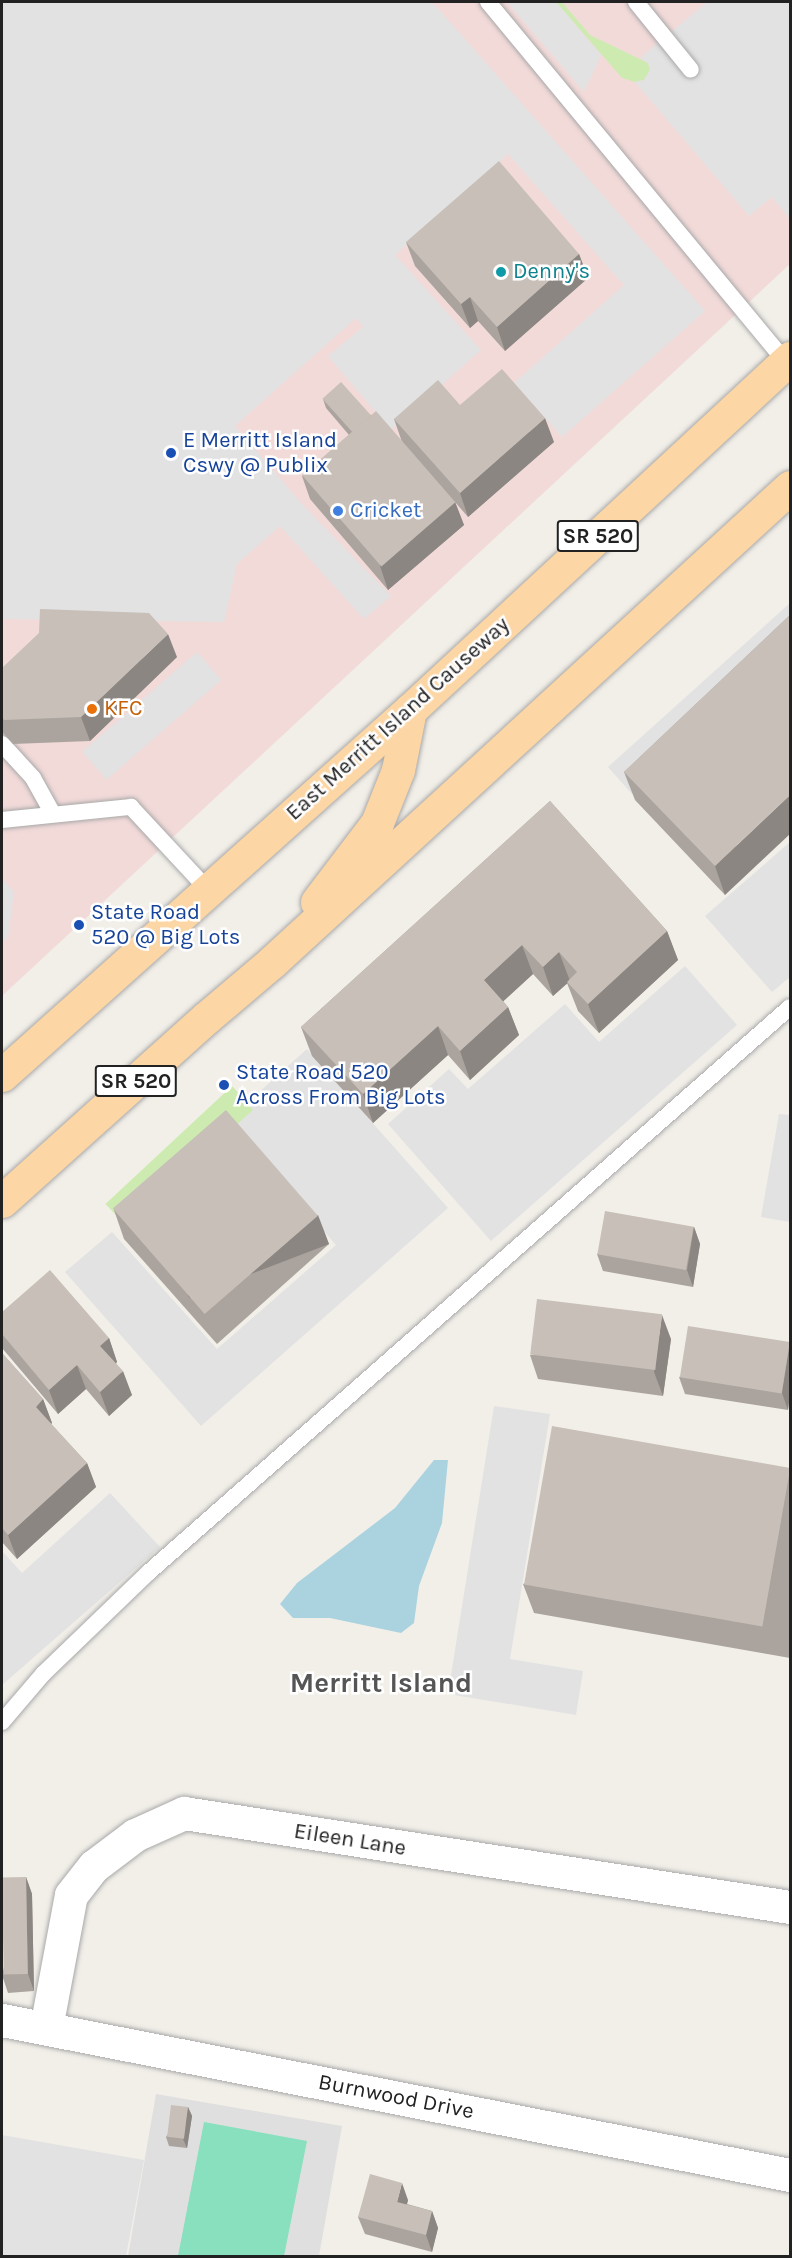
<!DOCTYPE html>
<html>
<head>
<meta charset="utf-8">
<style>
  body { margin:0 }
  #map { position:relative; width:792px; height:2258px; overflow:hidden; background:#f2efe9; font-family:Karla,sans-serif }
  div>[style] { position:absolute }
  .residential>* { inset:0; background:#e0dfdf }
  .commercial>* { inset:0; background:#f2dad9 }
  .grass>* { inset:0; background:#cdebb0; transform-origin:0 0 }
  .pitch>* { inset:0; background:#88e0be }
  .parking>* { inset:0; background:#e2e2e2; transform-origin:0 0 }
  .water>* { inset:0; background:#aad3df }
  .roads { filter:drop-shadow(0 0 2px #a9a9a9) drop-shadow(0 0 2px #a9a9a9) }
  .service>* { height:16px; margin:-8px; padding:0 8px; transform-origin:8px; border-radius:8px; background:#fff }
  .minor>* { height:33px; margin:-16.5px; padding:0 16.5px; transform-origin:16.5px; border-radius:16.5px; background:#fff }
  .primary>* { height:33px; margin:-16.5px; padding:0 16.5px; transform-origin:16.5px; border-radius:16.5px; background:#fcd6a4 }
  .wall>* { inset:0; background:#aba49e }
  .shaded-wall>* { inset:0; background:#8b8681; transform-origin:0 0 }
  .building>* { inset:0; background:#c7bfb8; transform-origin:0 0 }
  .dots>* { width:16px; height:16px; translate:-50% -50%; box-sizing:border-box; border:3px solid #fff; border-radius:50% }
  span { translate:-50% -50%; white-space:nowrap; text-align:center; line-height:1.15; -webkit-text-stroke:5px #fff; paint-order:stroke }
  .shield-label span { padding:2px 4px; background:#fff; border:2px solid; border-radius:4px; -webkit-text-stroke-width:0 }
  .shield-label { font-size:21px; color:#222; font-weight:700 }
  .culture-label { font-size:22px; color:#0d838f }
  .left { translate:0 -50%; text-align:left }
  .transit-label { font-size:22px; color:#164399 }
  .shop-label { font-size:22px; color:#366cbe }
  .food-label { font-size:22px; color:#c56008 }
  .street-label { font-size:22px; color:#222 }
  .district-label { font-size:28px; color:#555; font-weight:700 }
  .frame { position:absolute; inset:0; border:3px solid #222; pointer-events:none }
</style>
</head>
<body>
<div id="map">
  <div class="residential">
    <div style="clip-path:polygon(156px 2094px,342px 2126px,319px 2256px,128px 2256px)"></div>
  </div>
  <div class="commercial">
    <div style="clip-path:polygon(2px 2px,790px 2px,790px 264px,2px 996px)"></div>
  </div>
  <div class="grass">
    <div style="clip-path:polygon(556px 2px,562px 2px,590px 35px,648px 63px,650px 70px,644px 80px,635px 82px,622px 78px)"></div>
    <div style="left:232px;top:1086px;width:33px;height:173px;rotate:47deg"></div>
  </div>
  <div class="pitch">
    <div style="clip-path:polygon(204px 2122px,307px 2141px,284px 2256px,178px 2256px)"></div>
  </div>
  <div class="parking">
    <div style="clip-path:polygon(2px 2px,432px 2px,705px 311px,562px 437px,514px 383px,624px 285px,508px 154px,395px 255px,481px 350px,391px 430px,328px 356px,363px 327px,356px 318px,235px 426px,302px 504px,391px 596px,364px 619px,280px 526px,237px 564px,224px 622px,2px 619px)"></div>
    <div style="clip-path:polygon(507px 2px,556px 2px,601px 55px,584px 92px)"></div>
    <div style="clip-path:polygon(707px 2px,790px 2px,789px 218px,772px 197px,749px 216px,635px 82px,644px 80px,650px 70px,648px 63px,640px 58px)"></div>
    <div style="clip-path:polygon(790px 603px,790px 650px,632px 794px,608px 767px)"></div>
    <div style="left:197px;top:652px;width:37px;height:152px;rotate:49deg"></div>
    <div style="clip-path:polygon(790px 842px,790px 977px,772px 992px,705px 916px)"></div>
    <div style="clip-path:polygon(2px 879px,14px 892px,8px 937px,2px 943px)"></div>
    <div style="clip-path:polygon(685px 966px,737px 1025px,491px 1241px,388px 1124px,449px 1069px,468px 1089px,565px 1004px,599px 1042px)"></div>
    <div style="clip-path:polygon(307px 1049px,448px 1208px,201px 1426px,65px 1272px,112px 1232px,217px 1349px,336px 1245px,233px 1128px,253px 1110px,247px 1103px)"></div>
    <div style="clip-path:polygon(779px 1114px,790px 1115px,790px 1222px,761px 1217px)"></div>
    <div style="clip-path:polygon(494px 1406px,550px 1414px,510px 1659px,583px 1671px,576px 1715px,448px 1694px)"></div>
    <div style="clip-path:polygon(110px 1493px,160px 1547px,2px 1685px,2px 1551px,22px 1573px)"></div>
    <div style="clip-path:polygon(2px 2135px,144px 2160px,126px 2256px,2px 2256px)"></div>
  </div>
  <div class="water">
    <div style="clip-path:polygon(434px 1460px,448px 1460px,442px 1523px,419px 1586px,414px 1623px,401px 1633px,330px 1618px,293px 1618px,280px 1604px,297px 1583px,395px 1508px)"></div>
  </div>
  <div class="roads">
    <div class="service">
      <div style="left:488px;top:2px;width:467px;rotate:50.4deg"></div>
      <div style="left:636px;top:2px;width:87px;rotate:51deg"></div>
      <div style="left:2px;top:744px;width:46px;rotate:47.6deg"></div>
      <div style="left:33px;top:778px;width:41px;rotate:60.9deg"></div>
      <div style="left:2px;top:820px;width:130px;rotate:-5.8deg"></div>
      <div style="left:131px;top:807px;width:113px;rotate:47.1deg"></div>
      <div style="left:2px;top:1722px;width:63px;rotate:-49.5deg"></div>
      <div style="left:43px;top:1674px;width:147px;rotate:-43.9deg"></div>
      <div style="left:149px;top:1572px;width:854px;rotate:-41.39deg"></div>
    </div>
    <div class="minor">
      <div style="left:2px;top:2020px;width:803px;rotate:11.13deg"></div>
      <div style="left:46px;top:2028px;width:135px;rotate:-79.4deg"></div>
      <div style="left:71px;top:1895px;width:37px;rotate:-52deg"></div>
      <div style="left:94px;top:1866px;width:51px;rotate:-37.1deg"></div>
      <div style="left:135px;top:1835px;width:54px;rotate:-24.2deg"></div>
      <div style="left:184px;top:1813px;width:613px;rotate:8.82deg"></div>
    </div>
    <div class="primary">
      <div style="left:317px;top:902px;width:99px;rotate:-52.8deg"></div>
      <div style="left:377px;top:823px;width:57px;rotate:-68.4deg"></div>
      <div style="left:398px;top:770px;width:61px;rotate:-78.7deg"></div>
      <div style="left:2px;top:1075px;width:547px;rotate:-41.82deg"></div>
      <div style="left:410px;top:710px;width:518px;rotate:-42.81deg"></div>
      <div style="left:2px;top:1201px;width:274px;rotate:-41.9deg"></div>
      <div style="left:206px;top:1018px;width:87px;rotate:-40.3deg"></div>
      <div style="left:272px;top:962px;width:703px;rotate:-42.52deg"></div>
    </div>
  </div>
  <div class="wall">
    <div style="clip-path:polygon(406px 242px,579px 254px,588px 278px,505px 351px,478px 321px,470px 328px,415px 266px)"></div>
    <div style="clip-path:polygon(323px 399px,371px 415px,402px 442px,394px 419px,460px 405px,554px 442px,468px 517px,455px 502px,464px 525px,388px 590px,310px 499px,302px 476px,349px 435px,326px 408px)"></div>
    <div style="clip-path:polygon(790px 615px,725px 895px,635px 800px,624px 772px)"></div>
    <div style="clip-path:polygon(177px 657px,90px 741px,13px 744px,2px 732px,2px 668px)"></div>
    <div style="clip-path:polygon(550px 801px,667px 931px,678px 960px,599px 1033px,578px 1011px,567px 983px,553px 996px,533px 974px,503px 1001px,508px 1007px,519px 1035px,470px 1080px,448px 1055px,373px 1123px,312px 1056px,301px 1027px)"></div>
    <div style="clip-path:polygon(114px 1210px,329px 1244px,217px 1344px,124px 1239px)"></div>
    <div style="clip-path:polygon(694px 1227px,700px 1244px,693px 1287px,603px 1271px,597px 1254px)"></div>
    <div style="clip-path:polygon(2px 1312px,109px 1338px,117px 1362px,116px 1363px,132px 1395px,109px 1416px,86px 1389px,58px 1414px,2px 1348px)"></div>
    <div style="clip-path:polygon(671px 1339px,663px 1396px,538px 1379px,530px 1355px)"></div>
    <div style="clip-path:polygon(790px 1342px,790px 1393px,788px 1410px,685px 1394px,679px 1377px)"></div>
    <div style="clip-path:polygon(2px 1353px,43px 1399px,52px 1423px,51px 1424px,87px 1463px,96px 1487px,17px 1559px,2px 1542px)"></div>
    <div style="clip-path:polygon(790px 1468px,790px 1658px,534px 1613px,523px 1584px)"></div>
    <div style="clip-path:polygon(26px 1877px,32px 1894px,34px 1991px,8px 1993px,2px 1975px)"></div>
    <div style="clip-path:polygon(188px 2107px,192px 2116px,187px 2148px,169px 2146px,166px 2137px)"></div>
    <div style="clip-path:polygon(408px 2200px,407px 2204px,432px 2211px,438px 2228px,432px 2252px,365px 2234px,358px 2217px)"></div>
  </div>
  <div class="shaded-wall">
    <div style="clip-path:polygon(579px 254px,588px 278px,505px 351px,497px 327px)"></div>
    <div style="clip-path:polygon(470px 297px,478px 321px,470px 328px,461px 304px)"></div>
    <div style="clip-path:polygon(545px 418px,554px 442px,468px 517px,460px 493px)"></div>
    <div style="clip-path:polygon(455px 502px,464px 525px,388px 590px,380px 566px)"></div>
    <div style="clip-path:polygon(168px 634px,177px 657px,90px 741px,81px 717px)"></div>
    <div style="clip-path:polygon(790px 795px,790px 834px,725px 895px,715px 866px)"></div>
    <div style="clip-path:polygon(667px 931px,678px 960px,599px 1033px,588px 1004px)"></div>
    <div style="clip-path:polygon(522px 945px,533px 974px,495px 1009px,484px 980px)"></div>
    <div style="clip-path:polygon(559px 952px,570px 981px,553px 996px,543px 967px)"></div>
    <div style="clip-path:polygon(508px 1007px,519px 1035px,470px 1080px,460px 1051px)"></div>
    <div style="clip-path:polygon(438px 1026px,448px 1055px,373px 1123px,363px 1094px)"></div>
    <div style="left:318px;top:1215px;width:31px;height:150px;rotate:69deg"></div>
    <div style="clip-path:polygon(694px 1227px,700px 1244px,693px 1287px,687px 1270px)"></div>
    <div style="clip-path:polygon(662px 1315px,671px 1339px,663px 1396px,654px 1372px)"></div>
    <div style="clip-path:polygon(109px 1338px,117px 1362px,109px 1370px,100px 1346px)"></div>
    <div style="clip-path:polygon(790px 1342px,790px 1393px,788px 1410px,782px 1393px)"></div>
    <div style="clip-path:polygon(77px 1365px,86px 1389px,58px 1414px,49px 1390px)"></div>
    <div style="clip-path:polygon(123px 1371px,132px 1395px,109px 1416px,100px 1392px)"></div>
    <div style="clip-path:polygon(43px 1399px,52px 1423px,44px 1430px,36px 1407px)"></div>
    <div style="clip-path:polygon(87px 1463px,96px 1487px,17px 1559px,8px 1535px)"></div>
    <div style="clip-path:polygon(26px 1877px,32px 1894px,34px 1991px,28px 1974px)"></div>
    <div style="clip-path:polygon(188px 2107px,192px 2116px,187px 2148px,183px 2139px)"></div>
    <div style="clip-path:polygon(402px 2183px,408px 2200px,403px 2219px,397px 2202px)"></div>
    <div style="clip-path:polygon(432px 2211px,438px 2228px,432px 2252px,426px 2235px)"></div>
  </div>
  <div class="building">
    <div style="clip-path:polygon(499px 161px,579px 254px,497px 327px,470px 297px,461px 304px,406px 242px)"></div>
    <div style="clip-path:polygon(502px 369px,545px 418px,460px 493px,394px 419px,438px 380px,460px 405px)"></div>
    <div style="left:341px;top:382px;width:45px;height:25px;rotate:48deg"></div>
    <div style="left:376px;top:411px;width:121px;height:98px;rotate:49deg"></div>
    <div style="clip-path:polygon(40px 609px,149px 613px,168px 634px,81px 717px,4px 720px,2px 717px,2px 668px,39px 633px)"></div>
    <div style="clip-path:polygon(790px 615px,790px 795px,715px 866px,624px 772px)"></div>
    <div style="clip-path:polygon(550px 801px,667px 931px,588px 1004px,567px 982px,577px 972px,559px 952px,543px 967px,522px 945px,484px 980px,508px 1007px,460px 1051px,438px 1026px,363px 1094px,301px 1027px)"></div>
    <div style="left:226px;top:1110px;width:140px;height:150px;rotate:49deg"></div>
    <div style="left:605px;top:1211px;width:90px;height:44px;rotate:10deg"></div>
    <div style="clip-path:polygon(50px 1270px,109px 1338px,100px 1346px,123px 1371px,100px 1392px,77px 1365px,49px 1390px,2px 1334px,2px 1312px)"></div>
    <div style="left:537px;top:1299px;width:126px;height:56px;rotate:7deg"></div>
    <div style="left:688px;top:1326px;width:103px;height:52px;rotate:9deg"></div>
    <div style="clip-path:polygon(2px 1353px,43px 1399px,36px 1407px,87px 1463px,8px 1535px,2px 1528px)"></div>
    <div style="left:552px;top:1426px;width:242px;height:161px;rotate:10deg"></div>
    <div style="left:26px;top:1877px;width:97px;height:24px;rotate:89deg"></div>
    <div style="left:171px;top:2105px;width:17px;height:32px;rotate:7deg"></div>
    <div style="clip-path:polygon(370px 2174px,402px 2183px,397px 2202px,432px 2211px,426px 2235px,358px 2217px)"></div>
  </div>
  <div class="dots">
    <div style="left:501px;top:272px;background:#0f9aa8"></div>
    <div style="left:171px;top:453px;background:#1a4fb4"></div>
    <div style="left:338px;top:511px;background:#3f7fe0"></div>
    <div style="left:92px;top:709px;background:#e8710a"></div>
    <div style="left:79px;top:925px;background:#1a4fb4"></div>
    <div style="left:224px;top:1085px;background:#1a4fb4"></div>
  </div>
  <div class="shield-label">
    <span style="left:598px;top:536px">SR 520</span>
    <span style="left:136px;top:1081px">SR 520</span>
  </div>
  <div class="culture-label">
    <span class="left" style="left:513px;top:272px">Denny's</span>
  </div>
  <div class="transit-label">
    <span class="left" style="left:183px;top:453px">E Merritt Island<br>Cswy @ Publix</span>
    <span class="left" style="left:91px;top:925px">State Road<br>520 @ Big Lots</span>
    <span class="left" style="left:236px;top:1085px">State Road 520<br>Across From Big Lots</span>
  </div>
  <div class="shop-label">
    <span class="left" style="left:350px;top:511px">Cricket</span>
  </div>
  <div class="food-label">
    <span class="left" style="left:104px;top:709px">KFC</span>
  </div>
  <div class="street-label">
    <span style="left:398px;top:719px;rotate:-42deg">East Merritt Island Causeway</span>
    <span style="left:350px;top:1840px;rotate:9deg">Eileen Lane</span>
    <span style="left:396px;top:2097px;rotate:11deg">Burnwood Drive</span>
  </div>
  <div class="district-label">
    <span style="left:381px;top:1683px">Merritt Island</span>
  </div>
  <div class="frame"></div>
</div>
</body>
</html>
